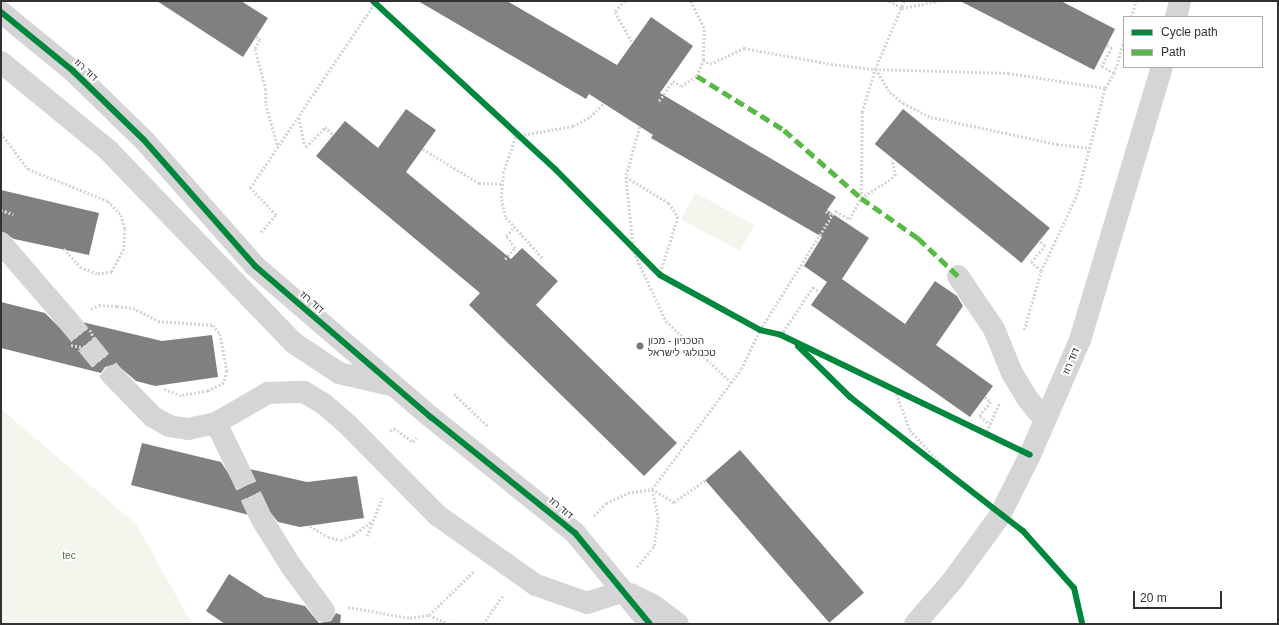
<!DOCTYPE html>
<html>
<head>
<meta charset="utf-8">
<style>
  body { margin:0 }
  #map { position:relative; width:1279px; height:625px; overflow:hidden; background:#fff; font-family:Helvetica,Heebo,sans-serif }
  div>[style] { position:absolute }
  .green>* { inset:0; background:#f2f6ed; transform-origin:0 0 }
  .building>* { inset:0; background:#808080; transform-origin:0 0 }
  .minor-tunnel>* { height:22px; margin-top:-11px; transform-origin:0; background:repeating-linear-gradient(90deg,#d6d6d6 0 22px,transparent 0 33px) }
  .path>* { height:2.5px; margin-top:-1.25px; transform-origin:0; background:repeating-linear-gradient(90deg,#d5d5d5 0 2px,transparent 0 4px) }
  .minor>* { height:22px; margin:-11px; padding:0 11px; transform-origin:11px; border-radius:11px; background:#d5d5d5 }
  .quiet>* { height:5px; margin-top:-2.5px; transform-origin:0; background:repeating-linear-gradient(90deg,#58b947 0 10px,transparent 0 15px) }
  .cycleway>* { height:6px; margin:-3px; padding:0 3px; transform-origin:3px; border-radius:3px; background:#00873e }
  .dots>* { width:11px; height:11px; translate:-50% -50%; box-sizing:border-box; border:2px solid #fff; border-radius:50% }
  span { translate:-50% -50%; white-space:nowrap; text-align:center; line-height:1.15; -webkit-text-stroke:4px #fff; paint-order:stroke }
  .street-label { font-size:10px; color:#313131 }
  .poi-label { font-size:10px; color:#313131 }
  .left { translate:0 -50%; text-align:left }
  .park-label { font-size:10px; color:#53703b }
  .frame { position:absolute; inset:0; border:2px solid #313131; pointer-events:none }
  .legend { position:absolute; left:1123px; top:16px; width:140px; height:52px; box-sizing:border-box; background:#fff; border:1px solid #adadad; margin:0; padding:5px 7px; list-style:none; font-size:12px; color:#313131 }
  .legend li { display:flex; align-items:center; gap:8px; height:20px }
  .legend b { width:20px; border:1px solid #adadad }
  .scale { position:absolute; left:1133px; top:591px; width:89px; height:18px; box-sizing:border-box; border:2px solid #313131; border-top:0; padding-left:5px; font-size:12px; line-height:14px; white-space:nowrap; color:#313131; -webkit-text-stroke:3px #fff; paint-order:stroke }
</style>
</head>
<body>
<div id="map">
  <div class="green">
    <div style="left:695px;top:193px;width:67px;height:30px;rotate:28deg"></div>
    <div style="clip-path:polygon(1px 409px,136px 524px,192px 624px,1px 624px)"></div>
  </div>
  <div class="building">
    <div style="clip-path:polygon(157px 1px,241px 1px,268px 18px,243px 57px)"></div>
    <div style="clip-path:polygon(418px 1px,507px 1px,617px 65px,651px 17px,693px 46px,660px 93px,836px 197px,827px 210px,869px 238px,842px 279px,905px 324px,935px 281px,957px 296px,963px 306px,936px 345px,993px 386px,970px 417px,811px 305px,827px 282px,804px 266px,822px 237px,651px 138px,653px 135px,589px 94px,586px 99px)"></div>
    <div style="clip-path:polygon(960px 1px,1061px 1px,1115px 29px,1094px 70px)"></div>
    <div style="clip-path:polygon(406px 109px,436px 130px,406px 172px,511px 259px,522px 248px,558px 281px,536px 305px,677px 443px,644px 476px,469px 305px,480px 293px,316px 156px,345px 121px,378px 148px)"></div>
    <div style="left:903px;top:109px;width:189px;height:45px;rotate:39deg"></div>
    <div style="clip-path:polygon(1px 190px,99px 213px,89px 255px,14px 239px,1px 231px)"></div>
    <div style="clip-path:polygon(1px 302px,45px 313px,62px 330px,74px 328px,78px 321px,162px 341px,212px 335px,218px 377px,155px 386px,136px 381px,116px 364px,105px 367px,101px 373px,1px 348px)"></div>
    <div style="clip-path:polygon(142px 443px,221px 462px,230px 476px,236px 478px,243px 477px,249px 469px,307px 482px,357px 476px,364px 518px,300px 527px,278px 522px,266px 507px,255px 507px,249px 515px,131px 485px)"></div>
    <div style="left:740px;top:450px;width:189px;height:46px;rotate:49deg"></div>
    <div style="clip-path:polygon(229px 574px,265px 597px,305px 606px,319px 623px,331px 621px,336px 613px,341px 615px,340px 624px,225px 624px,206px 611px)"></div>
  </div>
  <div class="minor-tunnel">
    <div style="left:66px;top:318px;width:75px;rotate:51deg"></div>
    <div style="left:237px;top:466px;width:57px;rotate:65.2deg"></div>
  </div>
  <div class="path">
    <div style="left:625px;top:1px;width:15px;rotate:132deg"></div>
    <div style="left:615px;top:12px;width:36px;rotate:60deg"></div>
    <div style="left:889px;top:1px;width:15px;rotate:28deg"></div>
    <div style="left:902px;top:8px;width:38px;rotate:-11deg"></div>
    <div style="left:1131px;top:17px;width:17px;rotate:-73deg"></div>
    <div style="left:256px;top:36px;width:6px;rotate:45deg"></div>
    <div style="left:260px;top:40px;width:10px;rotate:119deg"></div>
    <div style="left:255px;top:49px;width:41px;rotate:74.6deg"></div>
    <div style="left:266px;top:89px;width:15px;rotate:90deg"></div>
    <div style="left:266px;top:104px;width:45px;rotate:74.4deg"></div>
    <div style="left:1107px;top:45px;width:6px;rotate:31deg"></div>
    <div style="left:1112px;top:48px;width:21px;rotate:119deg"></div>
    <div style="left:1102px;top:66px;width:14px;rotate:30deg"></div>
    <div style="left:703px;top:60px;width:8px;rotate:30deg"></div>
    <div style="left:710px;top:64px;width:38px;rotate:-25deg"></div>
    <div style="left:744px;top:48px;width:88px;rotate:10.4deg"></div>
    <div style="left:831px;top:64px;width:44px;rotate:6.5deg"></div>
    <div style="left:875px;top:69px;width:133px;rotate:1.7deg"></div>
    <div style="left:1008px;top:73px;width:98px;rotate:8.8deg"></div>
    <div style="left:1105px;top:88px;width:17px;rotate:-59deg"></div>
    <div style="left:1114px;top:73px;width:34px;rotate:-73deg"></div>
    <div style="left:876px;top:69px;width:27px;rotate:59deg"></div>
    <div style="left:890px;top:92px;width:17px;rotate:40deg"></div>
    <div style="left:903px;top:103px;width:31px;rotate:27deg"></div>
    <div style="left:931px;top:117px;width:129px;rotate:12.1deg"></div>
    <div style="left:1057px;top:144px;width:33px;rotate:7deg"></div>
    <div style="left:659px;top:101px;width:24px;rotate:-55deg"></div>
    <div style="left:673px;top:81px;width:9px;rotate:32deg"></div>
    <div style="left:681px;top:86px;width:19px;rotate:-32deg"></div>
    <div style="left:697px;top:76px;width:17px;rotate:-69deg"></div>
    <div style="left:703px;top:60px;width:32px;rotate:-88deg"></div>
    <div style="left:704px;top:28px;width:30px;rotate:-117deg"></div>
    <div style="left:299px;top:118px;width:29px;rotate:78deg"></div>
    <div style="left:640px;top:127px;width:52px;rotate:105.6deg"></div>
    <div style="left:626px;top:177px;width:75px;rotate:83.9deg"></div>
    <div style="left:634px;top:252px;width:76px;rotate:65.1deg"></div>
    <div style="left:666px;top:321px;width:89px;rotate:43.2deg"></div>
    <div style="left:1px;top:133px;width:45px;rotate:53.1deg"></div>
    <div style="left:28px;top:169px;width:86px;rotate:21.8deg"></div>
    <div style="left:108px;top:201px;width:19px;rotate:47deg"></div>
    <div style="left:121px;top:215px;width:15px;rotate:74deg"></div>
    <div style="left:125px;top:229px;width:20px;rotate:93deg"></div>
    <div style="left:124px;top:249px;width:26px;rotate:118deg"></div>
    <div style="left:112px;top:272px;width:15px;rotate:172deg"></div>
    <div style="left:97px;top:274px;width:17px;rotate:-159deg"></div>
    <div style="left:81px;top:268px;width:26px;rotate:-133deg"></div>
    <div style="left:306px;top:147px;width:28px;rotate:-46deg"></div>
    <div style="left:325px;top:127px;width:12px;rotate:42deg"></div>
    <div style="left:423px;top:149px;width:66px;rotate:31.3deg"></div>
    <div style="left:479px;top:183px;width:23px;rotate:2deg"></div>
    <div style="left:626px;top:177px;width:50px;rotate:31.2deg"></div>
    <div style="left:669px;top:203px;width:17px;rotate:57deg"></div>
    <div style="left:678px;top:217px;width:61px;rotate:107.2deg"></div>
    <div style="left:861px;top:198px;width:40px;rotate:-32.9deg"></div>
    <div style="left:895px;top:176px;width:17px;rotate:-100deg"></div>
    <div style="left:1px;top:210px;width:13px;rotate:18deg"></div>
    <div style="left:826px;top:211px;width:7px;rotate:34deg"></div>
    <div style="left:832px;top:215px;width:6px;rotate:-45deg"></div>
    <div style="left:836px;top:211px;width:15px;rotate:32deg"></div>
    <div style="left:849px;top:219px;width:24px;rotate:-60deg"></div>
    <div style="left:861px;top:198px;width:86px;rotate:-89.3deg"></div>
    <div style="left:862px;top:112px;width:45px;rotate:-73.2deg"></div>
    <div style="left:875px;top:69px;width:74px;rotate:-66.9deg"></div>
    <div style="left:261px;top:232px;width:23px;rotate:-49deg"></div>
    <div style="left:276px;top:215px;width:37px;rotate:-134deg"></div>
    <div style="left:250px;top:188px;width:225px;rotate:-56deg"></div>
    <div style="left:542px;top:258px;width:55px;rotate:-132.1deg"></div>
    <div style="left:505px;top:217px;width:19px;rotate:-102deg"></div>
    <div style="left:501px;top:198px;width:25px;rotate:-85deg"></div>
    <div style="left:503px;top:173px;width:39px;rotate:-71deg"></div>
    <div style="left:516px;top:136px;width:58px;rotate:-10deg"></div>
    <div style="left:573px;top:126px;width:19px;rotate:-28deg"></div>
    <div style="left:590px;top:117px;width:20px;rotate:-45deg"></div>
    <div style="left:505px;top:259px;width:15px;rotate:-48deg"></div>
    <div style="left:515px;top:248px;width:15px;rotate:-127deg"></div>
    <div style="left:506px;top:236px;width:12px;rotate:-48deg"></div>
    <div style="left:1041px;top:271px;width:84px;rotate:-64.7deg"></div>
    <div style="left:1077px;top:195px;width:111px;rotate:-75.3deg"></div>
    <div style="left:91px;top:309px;width:9px;rotate:-27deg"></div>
    <div style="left:99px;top:305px;width:18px;rotate:3deg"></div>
    <div style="left:117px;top:306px;width:16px;rotate:7deg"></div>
    <div style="left:133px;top:308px;width:28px;rotate:27deg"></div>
    <div style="left:158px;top:321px;width:55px;rotate:4.2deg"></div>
    <div style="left:213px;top:325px;width:11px;rotate:52deg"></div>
    <div style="left:220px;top:334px;width:38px;rotate:79deg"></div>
    <div style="left:227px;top:371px;width:12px;rotate:104deg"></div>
    <div style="left:224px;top:383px;width:18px;rotate:153deg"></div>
    <div style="left:208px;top:391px;width:27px;rotate:170deg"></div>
    <div style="left:181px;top:396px;width:18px;rotate:-158deg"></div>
    <div style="left:90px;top:330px;width:25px;rotate:64deg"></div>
    <div style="left:1024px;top:330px;width:61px;rotate:-73.9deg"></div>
    <div style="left:1041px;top:271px;width:13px;rotate:-138deg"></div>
    <div style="left:1031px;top:262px;width:21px;rotate:-49deg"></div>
    <div style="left:1045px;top:246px;width:8px;rotate:-140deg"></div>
    <div style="left:781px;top:335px;width:58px;rotate:-56.3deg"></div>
    <div style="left:813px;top:287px;width:9px;rotate:36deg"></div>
    <div style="left:71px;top:345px;width:30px;rotate:12deg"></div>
    <div style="left:895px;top:390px;width:43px;rotate:69.4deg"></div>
    <div style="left:910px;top:430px;width:64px;rotate:47.5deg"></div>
    <div style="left:454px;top:394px;width:48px;rotate:43.3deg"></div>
    <div style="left:985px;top:397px;width:8px;rotate:40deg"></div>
    <div style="left:991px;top:402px;width:18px;rotate:128deg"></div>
    <div style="left:980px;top:416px;width:13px;rotate:39deg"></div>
    <div style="left:390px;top:431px;width:5px;rotate:-37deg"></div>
    <div style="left:394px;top:428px;width:24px;rotate:36deg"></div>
    <div style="left:413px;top:442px;width:5px;rotate:-53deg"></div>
    <div style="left:985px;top:435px;width:35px;rotate:-66deg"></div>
    <div style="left:594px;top:516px;width:18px;rotate:-47deg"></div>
    <div style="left:606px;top:503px;width:24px;rotate:-24deg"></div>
    <div style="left:628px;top:493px;width:24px;rotate:-9deg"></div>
    <div style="left:652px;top:489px;width:26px;rotate:31deg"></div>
    <div style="left:674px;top:502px;width:38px;rotate:-35deg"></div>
    <div style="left:310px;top:526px;width:21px;rotate:31deg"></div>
    <div style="left:328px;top:537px;width:13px;rotate:13deg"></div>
    <div style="left:341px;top:540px;width:13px;rotate:-23deg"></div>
    <div style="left:353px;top:535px;width:22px;rotate:-36deg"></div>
    <div style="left:367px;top:536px;width:41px;rotate:-68.5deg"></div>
    <div style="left:637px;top:567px;width:27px;rotate:-51deg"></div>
    <div style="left:654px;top:546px;width:27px;rotate:-82deg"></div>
    <div style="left:658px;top:519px;width:31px;rotate:-101deg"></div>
    <div style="left:652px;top:489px;width:149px;rotate:-53.4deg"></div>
    <div style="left:741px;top:369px;width:43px;rotate:-64deg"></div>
    <div style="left:760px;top:330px;width:136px;rotate:-57.9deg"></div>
    <div style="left:348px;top:607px;width:63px;rotate:10.1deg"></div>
    <div style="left:410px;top:618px;width:19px;rotate:-9deg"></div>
    <div style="left:429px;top:615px;width:62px;rotate:-44.3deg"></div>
    <div style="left:429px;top:615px;width:22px;rotate:24deg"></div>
    <div style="left:483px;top:624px;width:35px;rotate:-55deg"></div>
  </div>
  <div class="minor">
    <div style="left:1px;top:12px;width:93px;rotate:39.3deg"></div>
    <div style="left:73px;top:71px;width:99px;rotate:44.2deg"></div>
    <div style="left:144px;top:140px;width:168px;rotate:48.6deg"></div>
    <div style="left:255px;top:266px;width:233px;rotate:40.7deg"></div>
    <div style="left:432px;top:418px;width:184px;rotate:38.8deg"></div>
    <div style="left:575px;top:533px;width:118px;rotate:50.5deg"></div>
    <div style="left:1176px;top:17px;width:16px;rotate:-76deg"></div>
    <div style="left:1px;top:62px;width:139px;rotate:39.4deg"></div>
    <div style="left:108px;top:150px;width:268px;rotate:46.1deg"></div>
    <div style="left:294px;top:343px;width:54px;rotate:33.7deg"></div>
    <div style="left:339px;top:373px;width:53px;rotate:13deg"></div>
    <div style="left:1px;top:243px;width:99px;rotate:49.1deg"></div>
    <div style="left:958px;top:276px;width:64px;rotate:55.8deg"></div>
    <div style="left:994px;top:329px;width:48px;rotate:67.8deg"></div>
    <div style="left:1012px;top:373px;width:29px;rotate:59deg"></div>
    <div style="left:1027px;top:398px;width:28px;rotate:51deg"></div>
    <div style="left:113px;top:376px;width:57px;rotate:45.7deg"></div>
    <div style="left:153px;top:417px;width:18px;rotate:29deg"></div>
    <div style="left:169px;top:426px;width:19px;rotate:9deg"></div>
    <div style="left:188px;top:429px;width:29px;rotate:-12deg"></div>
    <div style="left:216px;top:423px;width:60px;rotate:-30deg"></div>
    <div style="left:268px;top:393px;width:36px;rotate:-2deg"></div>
    <div style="left:304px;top:392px;width:23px;rotate:31deg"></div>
    <div style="left:324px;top:404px;width:32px;rotate:41deg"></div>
    <div style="left:348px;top:425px;width:127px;rotate:45.3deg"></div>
    <div style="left:437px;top:515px;width:121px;rotate:35.3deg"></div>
    <div style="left:536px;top:585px;width:54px;rotate:19.4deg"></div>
    <div style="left:587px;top:603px;width:38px;rotate:-18deg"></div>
    <div style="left:216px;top:423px;width:48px;rotate:64deg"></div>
    <div style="left:261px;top:518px;width:57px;rotate:58deg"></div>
    <div style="left:291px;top:566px;width:56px;rotate:53.7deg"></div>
    <div style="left:630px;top:594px;width:25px;rotate:26deg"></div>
    <div style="left:653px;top:605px;width:31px;rotate:37deg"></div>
    <div style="left:915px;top:624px;width:58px;rotate:-49.2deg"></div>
    <div style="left:953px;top:580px;width:78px;rotate:-53.9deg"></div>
    <div style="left:999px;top:517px;width:69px;rotate:-63.4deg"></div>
    <div style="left:1030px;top:455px;width:125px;rotate:-66.5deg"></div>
    <div style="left:1080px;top:340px;width:285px;rotate:-73.3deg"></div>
  </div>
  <div class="quiet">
    <div style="left:697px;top:76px;width:102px;rotate:31.8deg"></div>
    <div style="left:784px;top:130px;width:103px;rotate:41.4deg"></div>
    <div style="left:861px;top:198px;width:70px;rotate:35.1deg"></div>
    <div style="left:918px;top:238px;width:55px;rotate:43.5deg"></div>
  </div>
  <div class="cycleway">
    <div style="left:373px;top:1px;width:249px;rotate:42.7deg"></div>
    <div style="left:556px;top:170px;width:148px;rotate:45.3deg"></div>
    <div style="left:660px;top:275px;width:114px;rotate:28.8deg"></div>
    <div style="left:760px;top:330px;width:22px;rotate:13deg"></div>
    <div style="left:781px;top:335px;width:276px;rotate:25.7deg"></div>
    <div style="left:1px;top:12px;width:93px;rotate:39.3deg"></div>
    <div style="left:73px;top:71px;width:99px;rotate:44.2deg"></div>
    <div style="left:144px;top:140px;width:168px;rotate:48.6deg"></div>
    <div style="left:255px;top:266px;width:233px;rotate:40.7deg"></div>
    <div style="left:432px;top:418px;width:184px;rotate:38.8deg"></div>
    <div style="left:575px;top:533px;width:118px;rotate:50.5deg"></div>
    <div style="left:798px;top:346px;width:73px;rotate:44.4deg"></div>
    <div style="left:850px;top:397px;width:219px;rotate:37.8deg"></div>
    <div style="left:1023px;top:531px;width:76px;rotate:48.2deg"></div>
    <div style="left:1074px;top:588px;width:37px;rotate:77deg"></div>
  </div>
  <div class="dots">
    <div style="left:640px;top:346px;background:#797979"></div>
  </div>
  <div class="street-label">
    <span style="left:86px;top:70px;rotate:43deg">דוד רוז</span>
    <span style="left:312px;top:302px;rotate:41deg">דוד רוז</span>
    <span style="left:1071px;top:361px;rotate:-67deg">דוד רוז</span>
    <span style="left:561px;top:508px;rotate:40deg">דוד רוז</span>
  </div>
  <div class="poi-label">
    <span class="left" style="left:648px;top:346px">הטכניון - מכון<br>טכנולוגי לישראל</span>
  </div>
  <div class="park-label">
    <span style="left:69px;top:556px">tec</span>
  </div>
  <div class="frame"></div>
  <ul class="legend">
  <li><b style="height:5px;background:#00873e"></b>Cycle path</li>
  <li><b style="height:5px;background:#58b947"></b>Path</li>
  </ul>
  <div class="scale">20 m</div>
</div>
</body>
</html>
